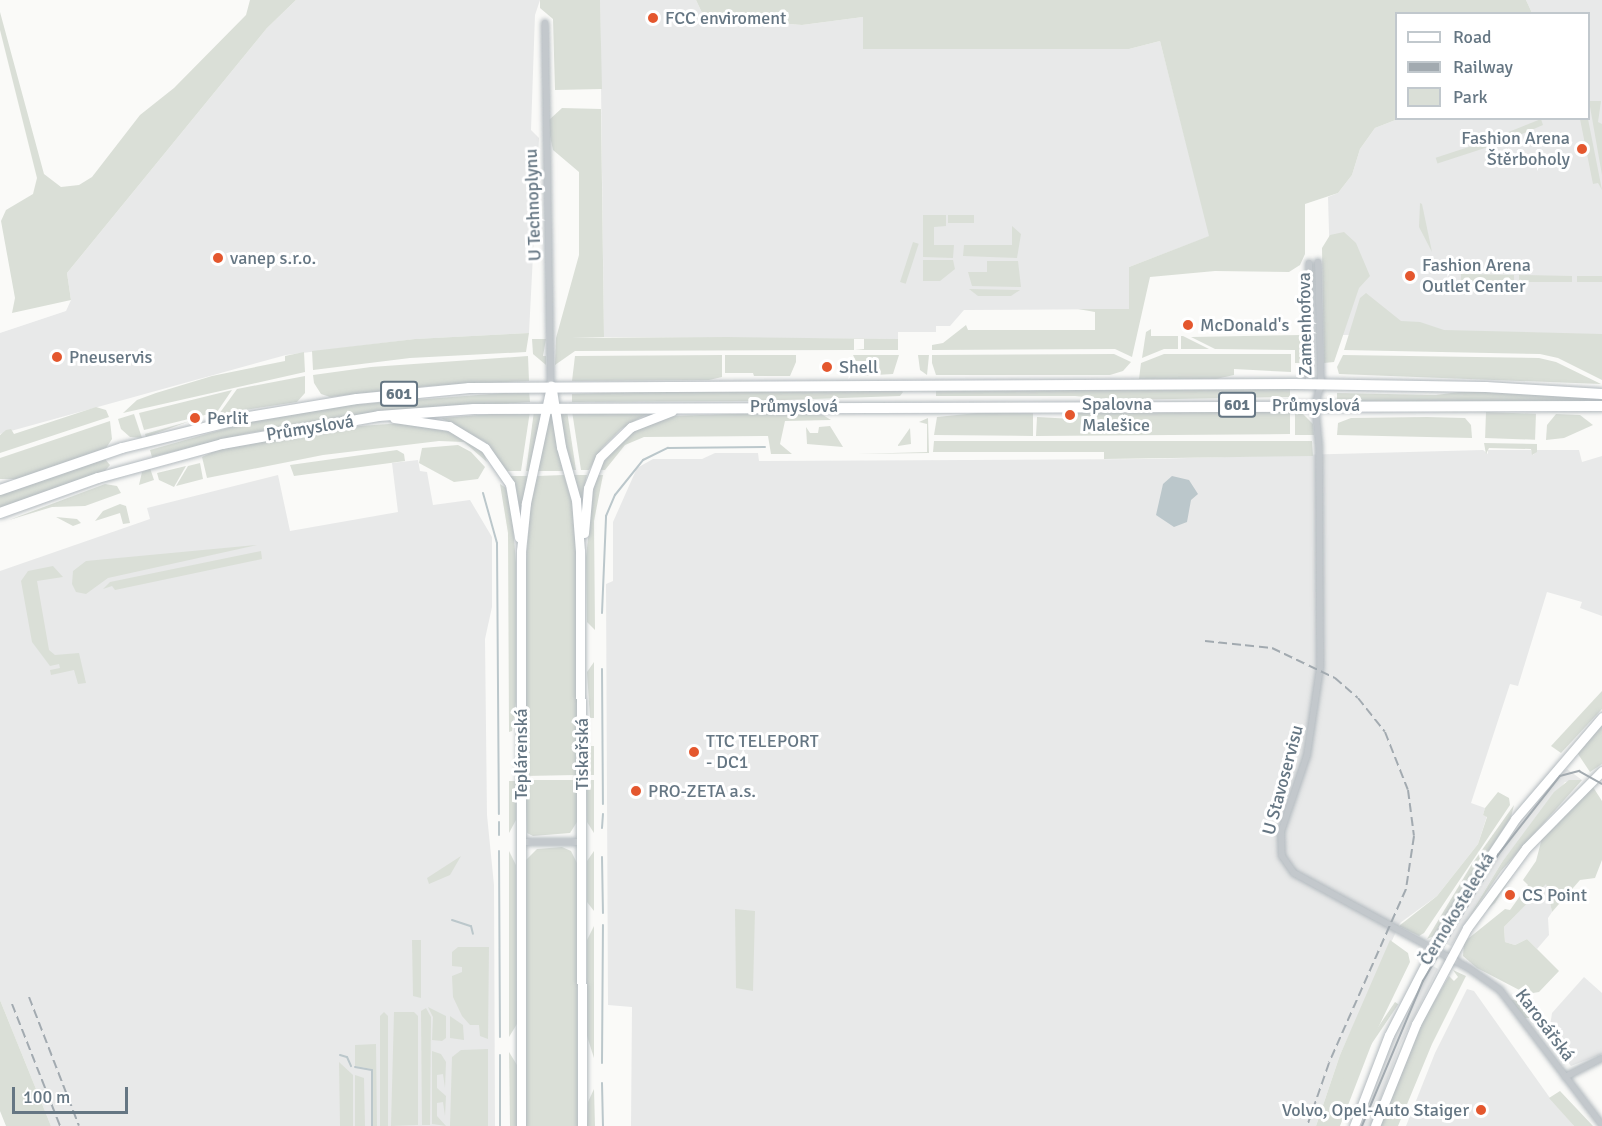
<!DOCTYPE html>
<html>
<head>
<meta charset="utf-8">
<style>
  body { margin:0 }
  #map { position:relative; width:1602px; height:1126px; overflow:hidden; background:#fafaf8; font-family:Signika,sans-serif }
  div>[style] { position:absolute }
  .built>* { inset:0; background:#e8e9e9 }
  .green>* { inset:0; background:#dadfd7; transform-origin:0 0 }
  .water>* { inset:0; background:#bbc7cb }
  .stream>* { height:2px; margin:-1px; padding:0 1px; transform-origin:1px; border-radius:1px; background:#bbc7cb }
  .roads { filter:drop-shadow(0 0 2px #b3babf) drop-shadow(0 0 2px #b3babf) }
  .street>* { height:6px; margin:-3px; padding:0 3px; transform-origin:3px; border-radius:3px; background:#c3c8cc }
  .secondary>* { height:9px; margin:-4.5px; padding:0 4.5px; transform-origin:4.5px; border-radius:4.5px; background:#fff }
  .primary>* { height:10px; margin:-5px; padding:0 5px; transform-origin:5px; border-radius:5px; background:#fff }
  .tram>* { height:1.5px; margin:-0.75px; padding:0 0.75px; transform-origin:0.75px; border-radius:0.75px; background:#a2aab0 }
  .rail>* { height:2px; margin-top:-1px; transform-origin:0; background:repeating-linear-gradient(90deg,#a2aab0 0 9px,transparent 0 13.5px) }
  .dots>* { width:16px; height:16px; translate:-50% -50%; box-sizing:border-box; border:3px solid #fff; border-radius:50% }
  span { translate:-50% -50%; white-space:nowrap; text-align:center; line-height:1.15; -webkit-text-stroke:6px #fff; paint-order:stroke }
  .shield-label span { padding:2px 4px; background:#fff; border:2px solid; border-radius:4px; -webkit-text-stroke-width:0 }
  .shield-label { font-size:16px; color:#657683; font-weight:700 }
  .poi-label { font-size:18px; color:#657683 }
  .left { translate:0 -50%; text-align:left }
  .right { translate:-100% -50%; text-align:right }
  .street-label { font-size:18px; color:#657683 }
  .legend { position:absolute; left:1395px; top:12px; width:195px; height:108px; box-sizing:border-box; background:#fff; border:2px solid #c1c8cd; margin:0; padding:8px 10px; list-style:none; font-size:18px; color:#657683 }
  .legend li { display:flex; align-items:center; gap:12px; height:30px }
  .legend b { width:30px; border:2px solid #c1c8cd }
  .scale { position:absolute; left:12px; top:1087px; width:116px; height:27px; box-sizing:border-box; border:3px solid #657683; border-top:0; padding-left:8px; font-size:18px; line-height:21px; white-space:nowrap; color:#657683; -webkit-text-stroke:4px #fff; paint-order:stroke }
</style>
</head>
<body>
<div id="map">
  <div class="built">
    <div style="clip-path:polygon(296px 0,540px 0,535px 15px,531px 130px,539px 138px,529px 333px,415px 339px,286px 355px,0 434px,0 333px,66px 311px,71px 300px,67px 273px,267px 28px)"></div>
    <div style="clip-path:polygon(600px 0,696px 0,704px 17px,802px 25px,863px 17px,863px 49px,1129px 49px,1160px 41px,1210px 236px,1129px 267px,1130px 309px,964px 310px,950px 326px,936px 326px,936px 332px,898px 332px,898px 339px,604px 337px)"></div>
    <div style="clip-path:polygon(1526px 0,1602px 0,1602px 334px,1332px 335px,1328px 197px,1338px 193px,1352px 175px,1360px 149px,1375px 128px,1398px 119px,1588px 118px,1588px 14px,1532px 13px)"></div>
    <div style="clip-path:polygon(1483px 450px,1488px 454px,1488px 450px,1531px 450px,1533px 455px,1537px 450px,1579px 450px,1582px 462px,1602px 456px,1602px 616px,1580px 608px,1582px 602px,1547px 592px,1518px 686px,1510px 684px,1471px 803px,1485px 808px,1483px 815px,1487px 816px,1478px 844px,1437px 896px,1400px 923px,1340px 1055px,1316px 1126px,631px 1126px,632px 1007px,608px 1005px,606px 584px,613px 581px,613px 522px,637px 468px,653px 459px,702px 459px,715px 453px,758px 453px,759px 461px,1151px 459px)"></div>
    <div style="clip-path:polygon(418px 460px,420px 471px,427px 472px,433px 505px,470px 500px,492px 537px,492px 607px,485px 639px,487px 815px,494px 885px,495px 1126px,51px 1126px,0 1000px,0 571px,150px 519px,147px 508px,278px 475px,290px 531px,398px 512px,392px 463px)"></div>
    <div style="clip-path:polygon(1567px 769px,1582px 780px,1565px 782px,1502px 862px,1451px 946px,1442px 942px,1510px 833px,1554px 776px)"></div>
    <div style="clip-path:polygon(1546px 883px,1552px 912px,1548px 918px,1549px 935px,1537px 949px,1527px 939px,1515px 945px,1505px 942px,1504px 927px)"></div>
    <div style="clip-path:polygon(1430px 964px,1438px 969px,1400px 1045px,1371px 1126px,1359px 1126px,1391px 1041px)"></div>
    <div style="clip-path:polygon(1584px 977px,1602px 993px,1602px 1054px,1571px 1066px,1548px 1039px,1552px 1013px)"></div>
    <div style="clip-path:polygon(1467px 989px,1474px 991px,1550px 1098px,1574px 1126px,1406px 1126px,1435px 1053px)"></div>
  </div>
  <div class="green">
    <div style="clip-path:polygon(250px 0,296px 0,267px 28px,67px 273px,71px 300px,12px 313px,15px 298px,1px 221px,6px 210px,33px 194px,37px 178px,0 30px,0 12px,44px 174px,61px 187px,79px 185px,92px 177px,140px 115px,174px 88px,246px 15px)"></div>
    <div style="clip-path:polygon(540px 0,600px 0,602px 89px,555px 90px,553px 19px,540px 8px)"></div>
    <div style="clip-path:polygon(696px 0,1526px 0,1532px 13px,1396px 14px,1398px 119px,1375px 128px,1360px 149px,1352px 175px,1338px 193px,1305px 204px,1305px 254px,1300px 265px,1289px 272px,1215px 271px,1150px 277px,1132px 357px,1115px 349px,932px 350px,932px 345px,943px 343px,966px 325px,968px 330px,1095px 330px,1095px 312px,1078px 309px,1129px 309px,1129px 267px,1209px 236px,1160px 41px,1129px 49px,863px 49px,863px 17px,802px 25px,704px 17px)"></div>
    <div style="clip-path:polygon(1589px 101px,1601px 101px,1598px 122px,1602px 124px,1602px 175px)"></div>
    <div style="clip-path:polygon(562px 108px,601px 109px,604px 337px,571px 338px,727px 337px,898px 339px,898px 350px,855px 350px,864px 349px,864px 339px,854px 339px,854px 350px,575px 351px,555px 365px,556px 338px,579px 255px,579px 172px,553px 150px,550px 136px,549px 120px)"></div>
    <div style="clip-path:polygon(1541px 119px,1543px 125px,1494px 146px,1491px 139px)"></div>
    <div style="clip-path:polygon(1580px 119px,1588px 119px,1602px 190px,1598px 183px,1593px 184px)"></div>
    <div style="left:1487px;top:141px;width:6px;height:54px;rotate:72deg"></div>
    <div style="clip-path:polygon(1420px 203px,1422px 204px,1432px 252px,1419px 227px)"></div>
    <div style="clip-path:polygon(923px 215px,946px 215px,946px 226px,934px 227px,934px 245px,954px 245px,953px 258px,923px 257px)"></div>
    <div style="left:948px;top:215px;width:26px;height:8px"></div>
    <div style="clip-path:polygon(1012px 226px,1021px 234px,1017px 258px,963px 256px,964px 245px,1012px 245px)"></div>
    <div style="clip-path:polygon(1344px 232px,1356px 243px,1370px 276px,1359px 288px,1334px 362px,1324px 363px,1322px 248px,1330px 235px)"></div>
    <div style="left:913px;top:242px;width:6px;height:42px;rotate:18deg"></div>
    <div style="clip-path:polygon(953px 260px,955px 269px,940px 281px,923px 281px,923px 260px)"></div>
    <div style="clip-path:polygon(987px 261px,1018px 261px,1021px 287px,972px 286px,968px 272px,987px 272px)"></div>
    <div style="left:1461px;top:274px;width:53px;height:7px;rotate:1deg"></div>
    <div style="clip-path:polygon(1519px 275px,1572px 276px,1572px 282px,1519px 282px)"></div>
    <div style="left:1577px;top:276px;width:25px;height:6px"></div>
    <div style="clip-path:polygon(1304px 287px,1304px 363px,1295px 363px,1295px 350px,1215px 349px,1191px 337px,1301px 335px)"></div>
    <div style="clip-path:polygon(969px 289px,1020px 290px,1011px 296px,978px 296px)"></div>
    <div style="clip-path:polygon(1366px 293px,1401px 321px,1420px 322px,1444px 330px,1602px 334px,1602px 380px,1558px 358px,1540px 354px,1344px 350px,1360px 298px)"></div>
    <div style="clip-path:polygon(1151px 329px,1151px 336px,1178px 336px,1178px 349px,1164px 349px,1142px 358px,1146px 332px)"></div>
    <div style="clip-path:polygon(529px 333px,526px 352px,410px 358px,313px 370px,312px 351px,415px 339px)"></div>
    <div style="clip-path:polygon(1181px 336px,1183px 336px,1209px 349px,1181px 349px)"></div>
    <div style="clip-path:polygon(532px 339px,546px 339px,543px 356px,546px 356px,546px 365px,533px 354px)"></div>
    <div style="clip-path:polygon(304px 352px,305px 372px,123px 413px,137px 400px,156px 393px,212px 376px,285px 361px,285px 356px)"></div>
    <div style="clip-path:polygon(1114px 354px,1131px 362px,1123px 371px,1110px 375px,936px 375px,932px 363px,932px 355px)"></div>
    <div style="clip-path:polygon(1164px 354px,1291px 354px,1291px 372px,1234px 369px,1234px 375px,1216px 379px,1139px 379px,1141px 363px)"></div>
    <div style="clip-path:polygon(722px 355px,722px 377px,709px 380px,572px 381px,575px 356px)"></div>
    <div style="clip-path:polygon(725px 355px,796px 355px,796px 362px,790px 376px,754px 376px,753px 373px,725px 373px)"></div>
    <div style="clip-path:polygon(899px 355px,893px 374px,857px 376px,878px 374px,878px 361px,856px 361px,853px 355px)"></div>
    <div style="clip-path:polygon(918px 355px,929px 355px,927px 375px,920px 370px)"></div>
    <div style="clip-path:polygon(1343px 355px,1539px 358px,1556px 362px,1601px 384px,1339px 374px,1337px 367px)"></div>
    <div style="clip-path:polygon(528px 356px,529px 381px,429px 386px,330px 397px,321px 394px,314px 383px,313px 375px,371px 367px)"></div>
    <div style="clip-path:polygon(305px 376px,305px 393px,297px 402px,219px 414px,237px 389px)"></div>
    <div style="clip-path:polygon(1290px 388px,1290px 397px,1119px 400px,1075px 396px,936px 396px,936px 389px)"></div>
    <div style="clip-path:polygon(232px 390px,217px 412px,144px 430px,139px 413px)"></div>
    <div style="clip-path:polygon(691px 390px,901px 390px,903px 392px,900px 396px,753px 401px,572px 402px,572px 394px)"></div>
    <div style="clip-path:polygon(529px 391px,530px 402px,375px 413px,249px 433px,152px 457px,150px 450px,256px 420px,336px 406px)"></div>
    <div style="clip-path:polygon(1466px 391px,1602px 398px,1602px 401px,1550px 404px,1337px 401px,1337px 393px,1436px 395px)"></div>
    <div style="clip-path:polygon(96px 407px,106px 410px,109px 417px,0 453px,0 435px,6px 430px,11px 429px,14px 434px)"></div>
    <div style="clip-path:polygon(1016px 409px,1033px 413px,1033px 436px,934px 435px,937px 417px)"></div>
    <div style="clip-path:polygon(1088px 409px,1290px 409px,1290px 434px,1036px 436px,1037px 417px,1073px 419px,1076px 413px)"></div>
    <div style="clip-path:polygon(530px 411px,521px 471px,507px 471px,485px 442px,441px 418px)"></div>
    <div style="clip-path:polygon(534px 411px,540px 413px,540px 426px,530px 471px,526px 471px)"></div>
    <div style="clip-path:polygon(551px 411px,563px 471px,538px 471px,549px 413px)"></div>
    <div style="clip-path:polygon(567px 411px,576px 470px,571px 470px,561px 423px,561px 413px)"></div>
    <div style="clip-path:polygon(572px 411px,650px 412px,621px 429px,602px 448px,589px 470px,581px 470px)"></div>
    <div style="left:1486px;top:412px;width:50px;height:26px;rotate:2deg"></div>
    <div style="clip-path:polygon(768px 413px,823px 415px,831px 420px,785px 421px,780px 444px,792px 454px,771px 454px,768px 436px,644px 437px,625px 445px,605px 470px,597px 470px,630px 431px,670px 416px)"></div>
    <div style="clip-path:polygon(134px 414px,142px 438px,130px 437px,121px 429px,118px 419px)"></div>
    <div style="clip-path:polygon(1295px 414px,1303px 414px,1313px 424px,1314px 435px,1295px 435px)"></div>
    <div style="clip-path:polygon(1556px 414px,1580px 415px,1593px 425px,1564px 438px,1546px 440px,1547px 425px)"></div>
    <div style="clip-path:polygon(1427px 417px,1465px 418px,1471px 425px,1472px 438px,1337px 435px,1338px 423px,1351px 418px)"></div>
    <div style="clip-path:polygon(928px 418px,929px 453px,857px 454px,927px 452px,927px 424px,919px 422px)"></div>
    <div style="clip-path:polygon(110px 421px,112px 439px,106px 448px,17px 479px,0 479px,0 458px)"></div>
    <div style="clip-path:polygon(190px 421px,146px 437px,145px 434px)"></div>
    <div style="clip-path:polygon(402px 423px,456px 433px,483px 451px,487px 462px,464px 442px,439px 441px,323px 455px,207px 478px,202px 457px,217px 450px,332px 428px)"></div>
    <div style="clip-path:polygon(830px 426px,843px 447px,807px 444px,806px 427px,810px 433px,818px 433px,819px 427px)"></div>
    <div style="clip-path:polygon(910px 428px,911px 444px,898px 446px,898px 445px)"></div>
    <div style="clip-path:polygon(934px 441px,1312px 441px,1313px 456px,1104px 459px,1104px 452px,933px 452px)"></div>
    <div style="clip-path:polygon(1484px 443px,1537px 444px,1537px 452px,1532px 455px,1531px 449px,1489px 448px,1486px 454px)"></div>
    <div style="clip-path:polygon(458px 445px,471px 452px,485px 467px,478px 479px,454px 482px,419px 463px,422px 448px)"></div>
    <div style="clip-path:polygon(397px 450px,404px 454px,405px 461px,294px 476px,290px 465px)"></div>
    <div style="clip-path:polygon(105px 459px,110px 465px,105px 471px,0 508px,0 495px)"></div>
    <div style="clip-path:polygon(200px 463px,203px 479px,176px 486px,188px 466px)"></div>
    <div style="clip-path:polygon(186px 466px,174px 487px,159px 480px,157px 473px)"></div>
    <div style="clip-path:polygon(150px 468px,154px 480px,139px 485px,142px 472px)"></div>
    <div style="clip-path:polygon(564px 475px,573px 506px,577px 570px,577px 775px,525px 776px,525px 576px,531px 497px,537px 476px)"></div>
    <div style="clip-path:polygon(573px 475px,587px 475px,581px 501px,580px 501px)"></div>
    <div style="clip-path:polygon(595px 475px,603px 475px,594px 521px,595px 630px,587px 622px,586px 557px)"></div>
    <div style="clip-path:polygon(509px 476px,529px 476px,521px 507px,518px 506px)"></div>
    <div style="clip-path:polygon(105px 484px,117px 486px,121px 493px,85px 506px,52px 507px,9px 520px)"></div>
    <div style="clip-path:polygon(500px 484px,506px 488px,512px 514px,516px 563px,516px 702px,512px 731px,509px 732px,508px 533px)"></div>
    <div style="clip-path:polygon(120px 504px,126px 506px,130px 523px,123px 524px,120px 513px,95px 521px,103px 511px)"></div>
    <div style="clip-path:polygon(56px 517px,77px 519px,81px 523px,73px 526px)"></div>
    <div style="clip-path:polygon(257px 545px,108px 578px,86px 594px,76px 592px,72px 584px,73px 571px,86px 561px)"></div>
    <div style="clip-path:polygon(261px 551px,262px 559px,115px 590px,112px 586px,103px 589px,110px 582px)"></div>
    <div style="clip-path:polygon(53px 566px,63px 577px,37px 581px,49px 650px,55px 655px,79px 653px,86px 683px,78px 684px,74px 670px,51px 675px,50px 670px,60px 668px,59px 664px,50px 666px,32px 642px,21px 581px,28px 571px)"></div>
    <div style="clip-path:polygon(594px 662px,594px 718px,590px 718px,587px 672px)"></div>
    <div style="clip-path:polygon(1602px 691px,1602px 709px,1561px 753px,1551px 746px)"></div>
    <div style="clip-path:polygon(1602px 723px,1602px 764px,1590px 772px,1576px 751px)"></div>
    <div style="clip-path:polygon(591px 746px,594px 746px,594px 775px,587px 775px)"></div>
    <div style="clip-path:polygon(525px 780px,577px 780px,577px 822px,570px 833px,533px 836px,527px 833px)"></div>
    <div style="clip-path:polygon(586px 780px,594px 780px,594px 833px,587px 822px)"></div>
    <div style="clip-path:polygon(1569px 780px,1582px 780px,1501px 871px,1464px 925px,1502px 862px,1554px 792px)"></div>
    <div style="clip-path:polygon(509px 781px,516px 781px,516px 820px,509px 833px)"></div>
    <div style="clip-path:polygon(1593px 787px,1602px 801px,1602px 860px,1595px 878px,1580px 880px,1552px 912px,1546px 884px,1504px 927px,1505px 942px,1515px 945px,1527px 939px,1559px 971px,1539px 992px,1527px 994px,1477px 968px,1463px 956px,1464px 942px,1505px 909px,1510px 910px,1528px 885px,1523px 880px,1536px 861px,1542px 838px)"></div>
    <div style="clip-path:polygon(1498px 792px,1509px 798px,1510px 805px,1424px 933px,1419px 936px,1399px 926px,1437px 896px,1478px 844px,1487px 817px,1483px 815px,1485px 808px)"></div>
    <div style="clip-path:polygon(1514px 805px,1511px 817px,1434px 936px,1427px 939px,1472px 864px)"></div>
    <div style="clip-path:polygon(562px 847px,571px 851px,577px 863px,578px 1126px,526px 1126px,526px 860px,537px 849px)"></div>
    <div style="clip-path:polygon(509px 851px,516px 865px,517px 1024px,509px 1037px)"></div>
    <div style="clip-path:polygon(594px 851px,594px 911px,587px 902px,587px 861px)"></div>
    <div style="clip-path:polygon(461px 856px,450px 875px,429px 884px,427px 878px)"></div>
    <div style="clip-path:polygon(1523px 858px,1495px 903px,1481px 915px)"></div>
    <div style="clip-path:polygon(735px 909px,755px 911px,753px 991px,736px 988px)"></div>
    <div style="clip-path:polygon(594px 926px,594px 1058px,587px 1036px,587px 940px)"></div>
    <div style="clip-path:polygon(412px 940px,421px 940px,421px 998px,413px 996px)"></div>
    <div style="clip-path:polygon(1390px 940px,1408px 953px,1410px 962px,1377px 1030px,1340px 1126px,1316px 1126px,1340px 1055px)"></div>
    <div style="clip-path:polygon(458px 947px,489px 947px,488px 1039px,480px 1036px,479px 1025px,470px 1025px,462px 1016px,453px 997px,452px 976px,462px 972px,462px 967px,452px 966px,452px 952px)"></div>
    <div style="clip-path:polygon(1453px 970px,1466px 976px,1432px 1044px,1398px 1126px,1380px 1126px,1424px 1019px,1449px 976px,1454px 981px,1458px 977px)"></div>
    <div style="clip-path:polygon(1510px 999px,1531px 1005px,1529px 1018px,1525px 1018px)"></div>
    <div style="clip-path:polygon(0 1000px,51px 1126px,6px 1126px,0 1111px)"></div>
    <div style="left:1395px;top:1002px;width:4px;height:134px;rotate:34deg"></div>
    <div style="clip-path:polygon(428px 1007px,446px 1016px,446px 1038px,442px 1041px,432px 1040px,433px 1017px)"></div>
    <div style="clip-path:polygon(426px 1008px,431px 1017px,430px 1125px,422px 1125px,421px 1011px)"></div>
    <div style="clip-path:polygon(384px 1012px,388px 1016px,388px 1126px,380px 1126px,380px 1016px)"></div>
    <div style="clip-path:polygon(394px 1012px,414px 1012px,418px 1016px,418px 1125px,391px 1126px)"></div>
    <div style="clip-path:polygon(450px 1016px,463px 1025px,464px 1040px,450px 1038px)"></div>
    <div style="clip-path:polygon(376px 1044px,377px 1126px,372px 1126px,372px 1069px,355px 1066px,355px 1045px)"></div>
    <div style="clip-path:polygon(488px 1049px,488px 1126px,450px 1126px,452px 1057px,461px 1050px)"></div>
    <div style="clip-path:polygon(432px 1051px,441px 1054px,446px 1062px,445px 1088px,443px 1074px,437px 1075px,437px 1088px,446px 1096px,445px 1116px,443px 1102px,437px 1103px,437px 1116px,446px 1126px,432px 1124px)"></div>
    <div style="clip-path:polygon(509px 1052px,517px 1065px,517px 1126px,510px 1126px)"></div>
    <div style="clip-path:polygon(339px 1062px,353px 1075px,353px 1126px,340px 1126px)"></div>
    <div style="clip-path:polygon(355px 1075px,364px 1078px,365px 1126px,355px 1126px)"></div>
    <div style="clip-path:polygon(594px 1089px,595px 1126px,587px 1126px,588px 1102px)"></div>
    <div style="clip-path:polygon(1560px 1091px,1593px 1126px,1598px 1126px,1574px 1126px,1549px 1098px)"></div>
  </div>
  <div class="water">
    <div style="clip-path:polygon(1172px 476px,1189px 480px,1198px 494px,1191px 500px,1187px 522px,1174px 527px,1156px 515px,1163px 484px)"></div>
  </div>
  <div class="stream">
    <div style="left:483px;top:493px;width:52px;rotate:74.4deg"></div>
    <div style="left:497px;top:543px;width:271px;rotate:89.6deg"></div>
    <div style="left:602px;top:613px;width:97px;rotate:-87.6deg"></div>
    <div style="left:606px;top:516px;width:23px;rotate:-67deg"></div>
    <div style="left:615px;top:495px;width:45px;rotate:-51.3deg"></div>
    <div style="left:643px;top:460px;width:28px;rotate:-26deg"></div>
    <div style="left:668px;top:448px;width:97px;rotate:-0.6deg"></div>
    <div style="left:602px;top:669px;width:135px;rotate:89.6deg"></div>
    <div style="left:499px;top:822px;width:13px;rotate:90deg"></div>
    <div style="left:602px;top:828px;width:14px;rotate:-86deg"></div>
    <div style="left:499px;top:851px;width:186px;rotate:89.7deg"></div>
    <div style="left:602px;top:857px;width:56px;rotate:89deg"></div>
    <div style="left:452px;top:920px;width:20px;rotate:18deg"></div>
    <div style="left:471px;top:926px;width:8px;rotate:76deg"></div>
    <div style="left:340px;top:1055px;width:7px;rotate:16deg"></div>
    <div style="left:347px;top:1057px;width:10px;rotate:66deg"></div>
    <div style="left:602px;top:1063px;width:138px;rotate:-89.6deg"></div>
    <div style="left:355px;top:1067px;width:17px;rotate:10deg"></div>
    <div style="left:372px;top:1070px;width:56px;rotate:90deg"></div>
    <div style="left:602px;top:1083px;width:43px;rotate:88.7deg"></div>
    <div style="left:500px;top:1126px;width:71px;rotate:-90deg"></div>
  </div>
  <div class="roads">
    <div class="street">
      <div style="left:545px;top:23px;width:363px;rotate:89.1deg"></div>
      <div style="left:1318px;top:262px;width:123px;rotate:88.6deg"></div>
      <div style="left:1321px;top:385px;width:21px;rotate:107deg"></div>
      <div style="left:1315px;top:405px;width:41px;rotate:84.4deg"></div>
      <div style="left:1319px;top:446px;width:222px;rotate:89.7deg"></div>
      <div style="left:1320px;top:668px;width:88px;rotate:98.5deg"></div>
      <div style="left:1307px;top:755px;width:81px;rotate:108.7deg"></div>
      <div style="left:1281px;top:832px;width:24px;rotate:88deg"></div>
      <div style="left:1282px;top:856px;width:21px;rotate:55deg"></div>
      <div style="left:1294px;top:873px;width:200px;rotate:28.6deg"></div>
      <div style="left:1470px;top:969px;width:37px;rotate:35deg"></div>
      <div style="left:1500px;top:990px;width:169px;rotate:52.9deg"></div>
      <div style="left:1309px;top:263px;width:122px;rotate:90deg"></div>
      <div style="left:521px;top:842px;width:61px"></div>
      <div style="left:1565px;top:1077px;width:42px;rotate:-27.2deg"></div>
    </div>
    <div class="secondary">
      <div style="left:552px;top:390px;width:58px;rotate:81deg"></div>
      <div style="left:561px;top:447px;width:55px;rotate:74.2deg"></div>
      <div style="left:576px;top:500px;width:51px;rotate:85.5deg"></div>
      <div style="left:580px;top:551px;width:575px;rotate:89.8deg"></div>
      <div style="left:394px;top:418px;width:56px;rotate:8.3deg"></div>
      <div style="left:449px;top:426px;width:42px;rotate:31.4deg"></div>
      <div style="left:485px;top:448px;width:44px;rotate:55.2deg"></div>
      <div style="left:510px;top:484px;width:54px;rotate:80.4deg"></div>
      <div style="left:584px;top:533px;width:45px;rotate:-84.9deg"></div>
      <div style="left:588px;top:488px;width:33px;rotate:-69deg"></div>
      <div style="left:600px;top:457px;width:43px;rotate:-44.1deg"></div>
      <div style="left:631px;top:427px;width:44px;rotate:-21.3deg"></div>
      <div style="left:521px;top:1126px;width:575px;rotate:-90deg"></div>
      <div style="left:521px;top:551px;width:48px;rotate:-84.1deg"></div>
      <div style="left:526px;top:503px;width:120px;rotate:-77.9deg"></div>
      <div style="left:1354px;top:1126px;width:97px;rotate:-69deg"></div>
      <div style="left:1389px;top:1035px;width:133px;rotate:-62.7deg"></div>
      <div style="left:1450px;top:917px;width:118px;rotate:-56.4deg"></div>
      <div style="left:1515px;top:819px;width:134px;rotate:-49.5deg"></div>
      <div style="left:1375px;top:1126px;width:110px;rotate:-68.1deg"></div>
      <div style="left:1416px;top:1024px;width:109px;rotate:-62deg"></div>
      <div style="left:1467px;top:928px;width:99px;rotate:-53.6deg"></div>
      <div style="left:1526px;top:848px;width:108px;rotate:-45.4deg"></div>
    </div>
    <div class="primary">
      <div style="left:0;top:490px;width:129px;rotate:-19deg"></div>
      <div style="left:122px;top:448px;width:131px;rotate:-13.7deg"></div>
      <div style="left:249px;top:417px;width:109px;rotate:-9.5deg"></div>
      <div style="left:357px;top:399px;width:113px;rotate:-5.6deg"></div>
      <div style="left:469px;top:388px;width:826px;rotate:-0.28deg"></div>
      <div style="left:1295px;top:384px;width:191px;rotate:0.9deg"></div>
      <div style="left:1486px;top:387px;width:116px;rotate:3.5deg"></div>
      <div style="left:0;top:513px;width:104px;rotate:-19.7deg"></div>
      <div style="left:98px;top:478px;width:129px;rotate:-15.3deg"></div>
      <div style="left:222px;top:444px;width:159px;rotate:-10.1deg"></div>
      <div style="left:379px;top:416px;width:95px;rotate:-4.2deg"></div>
      <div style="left:474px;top:409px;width:1128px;rotate:-0.15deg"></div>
    </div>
  </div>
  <div class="tram">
    <div style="left:1362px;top:1126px;width:157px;rotate:-67.2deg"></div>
    <div style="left:1423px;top:981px;width:147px;rotate:-59.2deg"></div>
    <div style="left:1498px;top:855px;width:100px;rotate:-51.9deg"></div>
    <div style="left:1560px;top:776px;width:20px;rotate:-15deg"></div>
    <div style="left:1579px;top:771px;width:26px;rotate:29deg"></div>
  </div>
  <div class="rail">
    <div style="left:1205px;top:641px;width:67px;rotate:6deg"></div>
    <div style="left:1272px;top:648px;width:70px;rotate:25.5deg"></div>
    <div style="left:1335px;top:678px;width:30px;rotate:41deg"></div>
    <div style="left:1358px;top:698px;width:43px;rotate:51.5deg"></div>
    <div style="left:1385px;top:732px;width:62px;rotate:68.4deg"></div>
    <div style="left:1408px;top:790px;width:46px;rotate:82.6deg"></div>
    <div style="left:1414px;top:836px;width:54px;rotate:98.6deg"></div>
    <div style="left:1406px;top:889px;width:190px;rotate:113.9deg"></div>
    <div style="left:1329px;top:1063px;width:67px;rotate:109.2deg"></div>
    <div style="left:29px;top:997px;width:138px;rotate:68.8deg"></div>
    <div style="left:12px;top:1004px;width:131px;rotate:68.5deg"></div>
  </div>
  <div class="dots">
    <div style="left:653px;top:18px;background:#e4572e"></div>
    <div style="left:1582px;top:149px;background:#e4572e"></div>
    <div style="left:218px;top:258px;background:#e4572e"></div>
    <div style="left:1410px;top:276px;background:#e4572e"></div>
    <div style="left:1188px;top:325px;background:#e4572e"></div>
    <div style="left:57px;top:357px;background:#e4572e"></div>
    <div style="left:827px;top:367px;background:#e4572e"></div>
    <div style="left:1070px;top:415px;background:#e4572e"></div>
    <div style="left:195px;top:418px;background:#e4572e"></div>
    <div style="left:694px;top:752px;background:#e4572e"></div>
    <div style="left:636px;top:791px;background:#e4572e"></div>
    <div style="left:1510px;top:895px;background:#e4572e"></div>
    <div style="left:1481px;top:1110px;background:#e4572e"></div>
  </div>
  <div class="shield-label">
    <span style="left:399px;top:394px">601</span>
    <span style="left:1237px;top:405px">601</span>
  </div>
  <div class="poi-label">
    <span class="left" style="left:665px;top:18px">FCC enviroment</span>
    <span class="right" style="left:1570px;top:149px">Fashion Arena<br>Štěrboholy</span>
    <span class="left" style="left:230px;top:258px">vanep s.r.o.</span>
    <span class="left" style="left:1422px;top:276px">Fashion Arena<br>Outlet Center</span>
    <span class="left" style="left:1200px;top:325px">McDonald's</span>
    <span class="left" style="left:69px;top:357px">Pneuservis</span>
    <span class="left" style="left:839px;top:367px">Shell</span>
    <span class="left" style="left:1082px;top:415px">Spalovna<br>Malešice</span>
    <span class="left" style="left:207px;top:418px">Perlit</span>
    <span class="left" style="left:706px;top:752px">TTC TELEPORT<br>- DC1</span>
    <span class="left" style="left:648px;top:791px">PRO-ZETA a.s.</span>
    <span class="left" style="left:1522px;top:895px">CS Point</span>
    <span class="right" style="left:1469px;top:1110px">Volvo, Opel-Auto Staiger</span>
  </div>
  <div class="street-label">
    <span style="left:533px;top:205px;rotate:-92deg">U Technoplynu</span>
    <span style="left:1305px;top:324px;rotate:-91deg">Zamenhofova</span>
    <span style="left:1316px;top:405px">Průmyslová</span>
    <span style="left:794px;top:406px">Průmyslová</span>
    <span style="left:310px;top:428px;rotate:-9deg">Průmyslová</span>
    <span style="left:521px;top:754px;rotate:-90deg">Teplárenská</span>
    <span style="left:582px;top:754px;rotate:-90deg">Tiskařská</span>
    <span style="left:1283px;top:780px;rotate:-75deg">U Stavoservisu</span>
    <span style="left:1457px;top:909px;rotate:-59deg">Černokostelecká</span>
    <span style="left:1545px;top:1025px;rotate:53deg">Karosářská</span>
  </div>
  <ul class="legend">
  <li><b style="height:8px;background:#fff"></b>Road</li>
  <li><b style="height:8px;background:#a2aab0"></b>Railway</li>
  <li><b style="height:16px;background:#dadfd7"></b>Park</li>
  </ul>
  <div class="scale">100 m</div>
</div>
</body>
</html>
